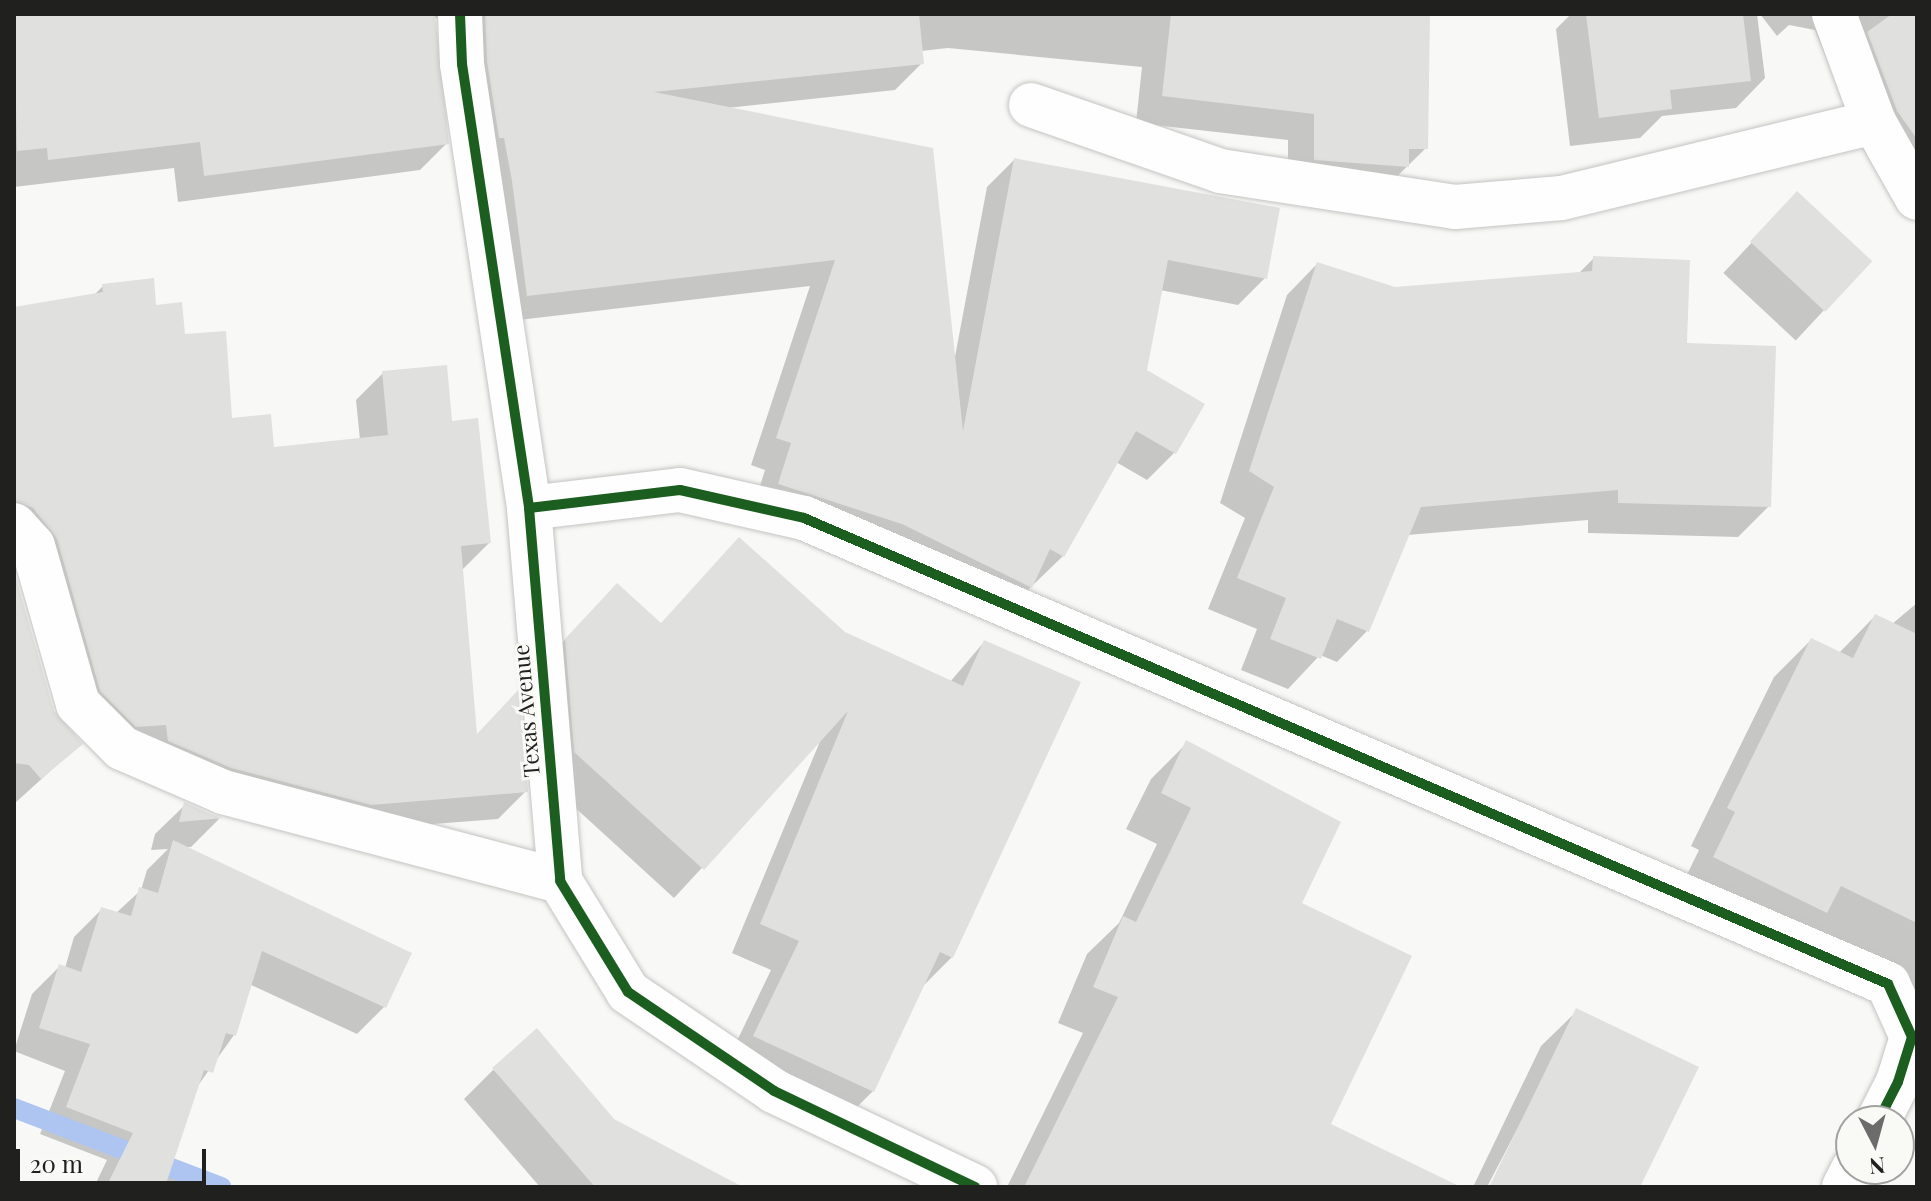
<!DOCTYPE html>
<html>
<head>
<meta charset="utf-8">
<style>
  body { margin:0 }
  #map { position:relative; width:1931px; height:1201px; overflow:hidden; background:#f8f9f7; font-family:"Playfair Display",serif }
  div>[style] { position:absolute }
  .shadow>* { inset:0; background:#0003; transform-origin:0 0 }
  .stream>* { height:20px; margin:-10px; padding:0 10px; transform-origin:10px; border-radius:10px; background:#aec5f1 }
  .building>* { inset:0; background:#e0e0de; transform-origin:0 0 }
  .roads { filter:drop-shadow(0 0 2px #c3c4c2) drop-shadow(0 0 2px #c3c4c2) }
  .street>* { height:44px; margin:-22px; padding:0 22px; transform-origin:22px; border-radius:22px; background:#fefefe }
  .cycleway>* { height:10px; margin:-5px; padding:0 5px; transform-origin:5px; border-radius:5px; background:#1b5e20 }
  span { translate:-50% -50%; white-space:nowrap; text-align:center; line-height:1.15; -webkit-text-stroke:6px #f9faf6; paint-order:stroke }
  .street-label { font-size:22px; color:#20201f }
  .frame { position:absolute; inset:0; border:16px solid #20201f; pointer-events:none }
  .north { position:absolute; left:1835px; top:1105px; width:80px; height:80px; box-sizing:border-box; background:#f9faf6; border:2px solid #a2a3a0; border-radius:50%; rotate:174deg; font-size:22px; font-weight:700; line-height:32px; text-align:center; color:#20201f }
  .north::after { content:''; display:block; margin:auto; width:28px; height:36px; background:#6c6c6b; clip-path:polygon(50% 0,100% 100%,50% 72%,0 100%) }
  .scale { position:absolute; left:16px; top:1149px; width:190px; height:36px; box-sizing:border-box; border:4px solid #20201f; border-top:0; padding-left:10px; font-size:24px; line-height:28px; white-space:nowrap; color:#20201f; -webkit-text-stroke:6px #f9faf6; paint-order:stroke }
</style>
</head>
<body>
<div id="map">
  <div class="shadow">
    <div style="clip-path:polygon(14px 14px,1428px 14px,1426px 148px,1380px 193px,1288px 186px,1288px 140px,1136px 123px,1142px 67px,948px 48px,921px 51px,922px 63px,895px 90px,727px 108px,954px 362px,987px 187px,1014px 160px,1265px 278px,1238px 305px,1160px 290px,1144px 371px,1203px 404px,1174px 453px,1147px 480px,1116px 462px,1063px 556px,1003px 614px,752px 511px,765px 470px,751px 465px,810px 286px,501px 322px,444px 18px,434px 18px,447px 143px,420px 170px,178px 202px,174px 168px,14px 187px)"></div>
    <div style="clip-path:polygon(1571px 14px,1757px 14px,1765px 78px,1736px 108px,1662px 116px,1640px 138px,1570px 146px,1556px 29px)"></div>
    <div style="clip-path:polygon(1760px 14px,1917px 14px,1917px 219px,1864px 151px,1815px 30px,1789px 25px,1777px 36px)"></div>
    <div style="left:1797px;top:194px;width:99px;height:108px;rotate:43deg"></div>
    <div style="clip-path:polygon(1594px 258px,1685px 345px,1769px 506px,1738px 537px,1588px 533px,1588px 520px,1407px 535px,1367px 631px,1337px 662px,1320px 655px,1288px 689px,1241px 670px,1257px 629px,1208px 609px,1245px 518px,1220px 503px,1287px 295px,1317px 264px,1395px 289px,1577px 275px)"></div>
    <div style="clip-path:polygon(103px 286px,154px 307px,184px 336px,230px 420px,272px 449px,360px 440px,356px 400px,383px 373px,450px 423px,489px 543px,461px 571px,476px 737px,525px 792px,498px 819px,343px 831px,109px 753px,14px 549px,14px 309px,94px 295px)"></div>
    <div style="clip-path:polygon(14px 578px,52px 713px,80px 744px,14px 804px)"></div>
    <div style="clip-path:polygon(1917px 603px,1917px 1042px,1891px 966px,1811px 927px,1788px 949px,1677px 895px,1699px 850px,1691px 846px,1774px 677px,1811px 640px,1839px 653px,1875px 616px,1892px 624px)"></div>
    <div style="clip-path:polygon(588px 615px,660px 624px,844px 634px,950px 682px,984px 642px,952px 957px,923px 986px,873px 1091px,844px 1120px,725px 1066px,771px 970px,732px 953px,821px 739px,674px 898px,546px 781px,537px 670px)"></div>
    <div style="clip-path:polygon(1187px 743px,1299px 903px,1328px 1125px,1457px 1187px,1007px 1187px,1083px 1033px,1058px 1023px,1087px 954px,1119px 923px,1157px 844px,1126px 829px,1151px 779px)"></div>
    <div style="clip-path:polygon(185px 805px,219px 819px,191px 847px,183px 847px,384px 1007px,357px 1034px,249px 984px,234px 1035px,197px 1087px,167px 1175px,195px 1187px,94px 1187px,107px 1160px,40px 1134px,65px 1071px,14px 1051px,32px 994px,59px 967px,65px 968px,74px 937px,102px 909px,115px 914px,141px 890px,147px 870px,168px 849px,151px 850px,155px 834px)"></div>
    <div style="clip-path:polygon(1577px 1011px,1638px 1187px,1492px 1187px,1558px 1051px,1487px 1187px,1473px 1187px,1541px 1046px)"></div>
    <div style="clip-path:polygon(493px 1070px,714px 1187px,540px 1187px,464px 1099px)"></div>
  </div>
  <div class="stream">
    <div style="left:14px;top:1108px;width:222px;rotate:20.9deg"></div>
  </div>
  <div class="building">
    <div style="clip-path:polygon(14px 14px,435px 14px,449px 144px,204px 176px,200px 142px,48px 160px,47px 148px,17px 151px)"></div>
    <div style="clip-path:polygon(485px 14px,919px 14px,924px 64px,654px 92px,933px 148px,963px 431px,1014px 158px,1280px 208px,1267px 279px,1168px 260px,1147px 370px,1205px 404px,1176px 454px,1136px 431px,1064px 557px,1050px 549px,1032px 588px,902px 524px,778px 484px,791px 443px,776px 438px,835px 260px,527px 296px,512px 181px,504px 138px,499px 138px,487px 62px)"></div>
    <div style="clip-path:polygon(1171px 14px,1430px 14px,1428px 149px,1409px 149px,1409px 167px,1314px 160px,1314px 114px,1162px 96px)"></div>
    <div style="clip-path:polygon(1586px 14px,1743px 14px,1751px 81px,1670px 90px,1672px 109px,1599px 118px)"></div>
    <div style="clip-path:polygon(1892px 14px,1917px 14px,1917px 139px,1897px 111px,1867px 32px)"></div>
    <div style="left:1797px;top:191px;width:103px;height:69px;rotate:43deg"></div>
    <div style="clip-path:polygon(1593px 256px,1690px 260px,1687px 343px,1776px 346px,1771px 507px,1618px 503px,1618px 490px,1421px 507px,1369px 632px,1337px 619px,1321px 659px,1270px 639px,1286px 598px,1237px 578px,1274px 487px,1249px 471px,1317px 262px,1395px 287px,1592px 271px)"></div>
    <div style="clip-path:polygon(154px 278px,156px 305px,182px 302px,185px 334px,226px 331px,232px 418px,271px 414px,274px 447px,388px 435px,382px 371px,447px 365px,452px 421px,478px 418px,491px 543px,461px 546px,477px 734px,519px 689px,528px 792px,371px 805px,231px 768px,168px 741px,166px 725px,136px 727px,100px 691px,57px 539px,33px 508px,14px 501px,14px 307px,103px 292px,102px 284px)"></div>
    <div style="clip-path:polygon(739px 537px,845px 632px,963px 686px,984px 640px,1081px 682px,953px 958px,940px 952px,874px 1092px,753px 1036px,799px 941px,760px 924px,848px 711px,704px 870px,574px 752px,565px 639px,617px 583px,661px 623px)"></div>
    <div style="clip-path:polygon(14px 571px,54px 711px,83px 744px,41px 779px,29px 765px,14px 763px)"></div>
    <div style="clip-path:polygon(1875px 614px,1917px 634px,1917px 923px,1841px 886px,1827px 913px,1713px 857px,1735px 812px,1727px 808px,1811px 638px,1853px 658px)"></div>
    <div style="clip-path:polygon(1186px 740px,1341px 822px,1302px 903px,1412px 956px,1331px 1124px,1461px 1187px,1024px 1187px,1118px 997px,1093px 987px,1123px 916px,1136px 922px,1191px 808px,1161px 793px)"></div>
    <div style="clip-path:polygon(184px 802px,213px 815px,223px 818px,179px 822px)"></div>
    <div style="clip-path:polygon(173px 840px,412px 953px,386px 1008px,262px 951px,236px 1036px,226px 1033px,213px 1073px,204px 1070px,165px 1187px,106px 1187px,133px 1133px,66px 1107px,90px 1044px,39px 1028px,59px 964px,81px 972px,101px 907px,131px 916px,139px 887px,158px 893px)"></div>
    <div style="clip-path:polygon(1576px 1008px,1699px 1067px,1640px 1187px,1489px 1187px)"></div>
    <div style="clip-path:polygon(537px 1028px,614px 1119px,743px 1187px,595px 1187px,492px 1068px)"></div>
  </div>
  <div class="roads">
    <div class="street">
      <div style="left:460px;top:14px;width:50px;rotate:87.7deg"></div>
      <div style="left:462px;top:64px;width:449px;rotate:81.4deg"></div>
      <div style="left:529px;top:508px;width:374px;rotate:85.2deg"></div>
      <div style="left:560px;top:881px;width:130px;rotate:58.5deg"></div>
      <div style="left:628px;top:992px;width:176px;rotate:34.1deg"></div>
      <div style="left:774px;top:1091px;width:223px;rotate:25.5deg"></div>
      <div style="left:1834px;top:14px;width:115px;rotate:69.7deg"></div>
      <div style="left:1874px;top:122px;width:87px;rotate:60.5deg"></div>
      <div style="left:1031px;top:105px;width:200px;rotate:19.2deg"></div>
      <div style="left:1220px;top:171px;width:238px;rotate:8.7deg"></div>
      <div style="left:1455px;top:207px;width:107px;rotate:-4.8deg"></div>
      <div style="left:1562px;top:198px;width:321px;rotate:-13.7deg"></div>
      <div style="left:529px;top:508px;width:152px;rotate:-6.8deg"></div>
      <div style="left:680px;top:490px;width:127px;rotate:12.7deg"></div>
      <div style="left:804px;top:518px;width:1180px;rotate:23.26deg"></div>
      <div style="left:1888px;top:984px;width:58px;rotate:65.6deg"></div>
      <div style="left:1912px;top:1037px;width:47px;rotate:107.3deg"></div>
      <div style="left:1898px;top:1082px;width:44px;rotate:117.1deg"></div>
      <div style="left:14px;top:525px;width:28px;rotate:48deg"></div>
      <div style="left:33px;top:546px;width:164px;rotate:74.1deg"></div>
      <div style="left:78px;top:704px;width:62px;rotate:45deg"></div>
      <div style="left:122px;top:748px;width:110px;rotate:23.5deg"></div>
      <div style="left:223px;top:792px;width:349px;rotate:14.8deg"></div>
      <div style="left:1844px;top:1187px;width:20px;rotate:-63deg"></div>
    </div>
  </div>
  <div class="cycleway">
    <div style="left:460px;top:14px;width:50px;rotate:87.7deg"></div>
    <div style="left:462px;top:64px;width:449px;rotate:81.4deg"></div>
    <div style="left:529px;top:508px;width:374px;rotate:85.2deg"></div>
    <div style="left:560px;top:881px;width:130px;rotate:58.5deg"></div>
    <div style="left:628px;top:992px;width:176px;rotate:34.1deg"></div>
    <div style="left:774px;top:1091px;width:223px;rotate:25.5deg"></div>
    <div style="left:529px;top:508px;width:152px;rotate:-6.8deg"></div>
    <div style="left:680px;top:490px;width:127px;rotate:12.7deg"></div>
    <div style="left:804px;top:518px;width:1180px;rotate:23.26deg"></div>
    <div style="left:1888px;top:984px;width:58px;rotate:65.6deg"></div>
    <div style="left:1912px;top:1037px;width:47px;rotate:107.3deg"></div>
    <div style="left:1898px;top:1082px;width:44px;rotate:117.1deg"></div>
  </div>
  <div class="street-label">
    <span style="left:526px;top:711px;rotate:-95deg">Texas Avenue</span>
  </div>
  <div class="frame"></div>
  <div class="north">N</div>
  <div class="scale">20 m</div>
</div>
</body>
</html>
